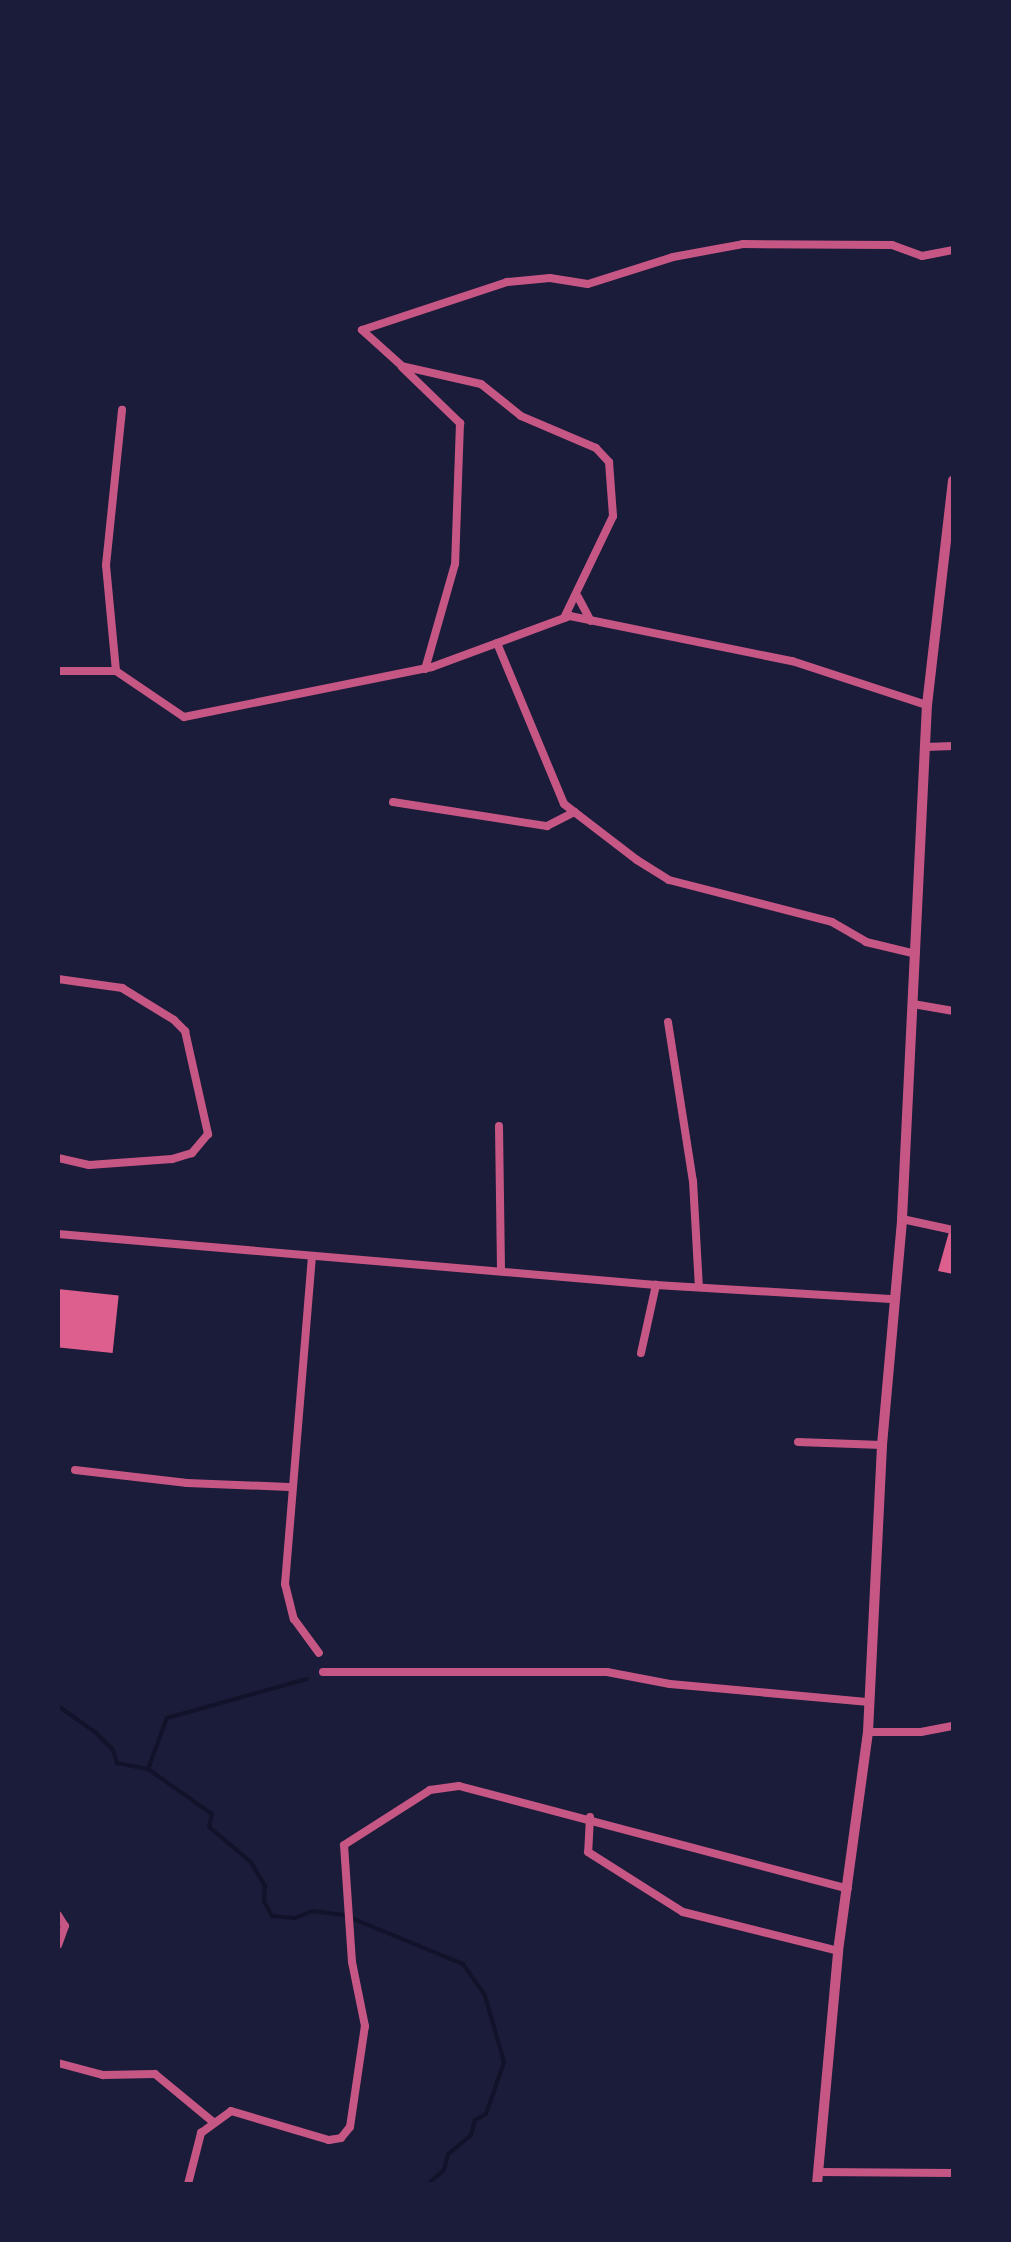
<!DOCTYPE html>
<html>
<head>
<meta charset="utf-8">
<style>
  body { margin:0 }
  #map { position:relative; width:1011px; height:2242px; overflow:hidden; background:#1b1b3a; font-family:Roboto,sans-serif }
  div>[style] { position:absolute }
  .stream>* { height:4px; margin:-2px; padding:0 2px; transform-origin:2px; border-radius:2px; background:#12122b }
  .building>* { inset:0; background:#dd5f8e; transform-origin:0 0 }
  .minor>* { height:8px; margin:-4px; padding:0 4px; transform-origin:4px; border-radius:4px; background:#c65784 }
  .tertiary>* { height:10px; margin:-5px; padding:0 5px; transform-origin:5px; border-radius:5px; background:#c65784 }
  span { translate:-50% -50%; white-space:nowrap; text-align:center; line-height:1.15; -webkit-text-stroke:6px #1b1b3a; paint-order:stroke }
  .frame { position:absolute; inset:0; border:60px solid #1b1b3a; pointer-events:none }
</style>
</head>
<body>
<div id="map">
  <div class="stream">
    <div style="left:58px;top:1706px;width:45px;rotate:35.1deg"></div>
    <div style="left:95px;top:1732px;width:25px;rotate:45deg"></div>
    <div style="left:113px;top:1750px;width:14px;rotate:73deg"></div>
    <div style="left:117px;top:1763px;width:32px;rotate:11deg"></div>
    <div style="left:148px;top:1769px;width:78px;rotate:35.1deg"></div>
    <div style="left:212px;top:1814px;width:13px;rotate:103deg"></div>
    <div style="left:209px;top:1827px;width:55px;rotate:39.8deg"></div>
    <div style="left:251px;top:1862px;width:28px;rotate:60deg"></div>
    <div style="left:265px;top:1886px;width:15px;rotate:94deg"></div>
    <div style="left:264px;top:1901px;width:17px;rotate:62deg"></div>
    <div style="left:272px;top:1916px;width:23px;rotate:5deg"></div>
    <div style="left:295px;top:1918px;width:18px;rotate:-22deg"></div>
    <div style="left:312px;top:1911px;width:32px;rotate:7deg"></div>
    <div style="left:344px;top:1915px;width:129px;rotate:22.4deg"></div>
    <div style="left:463px;top:1964px;width:39px;rotate:55deg"></div>
    <div style="left:485px;top:1996px;width:69px;rotate:73.9deg"></div>
    <div style="left:504px;top:2062px;width:55px;rotate:109.1deg"></div>
    <div style="left:486px;top:2114px;width:13px;rotate:151deg"></div>
    <div style="left:475px;top:2120px;width:16px;rotate:105deg"></div>
    <div style="left:471px;top:2135px;width:30px;rotate:140deg"></div>
    <div style="left:448px;top:2154px;width:16px;rotate:104deg"></div>
    <div style="left:444px;top:2170px;width:21px;rotate:139deg"></div>
    <div style="left:148px;top:1769px;width:54px;rotate:-69.6deg"></div>
    <div style="left:167px;top:1718px;width:145px;rotate:-15.6deg"></div>
  </div>
  <div class="building">
    <div style="clip-path:polygon(949px 1232px,953px 1232px,953px 1274px,938px 1271px)"></div>
    <div style="left:58px;top:1289px;width:61px;height:58px;rotate:6deg"></div>
  </div>
  <div class="minor">
    <div style="left:402px;top:367px;width:81px;rotate:44deg"></div>
    <div style="left:460px;top:423px;width:141px;rotate:92deg"></div>
    <div style="left:455px;top:564px;width:109px;rotate:105.9deg"></div>
    <div style="left:578px;top:597px;width:27px;rotate:62deg"></div>
    <div style="left:564px;top:618px;width:113px;rotate:-64.3deg"></div>
    <div style="left:613px;top:516px;width:54px;rotate:-94.2deg"></div>
    <div style="left:609px;top:462px;width:19px;rotate:-133deg"></div>
    <div style="left:596px;top:448px;width:82px;rotate:-156.9deg"></div>
    <div style="left:521px;top:416px;width:51px;rotate:-141.3deg"></div>
    <div style="left:481px;top:384px;width:81px;rotate:-167.2deg"></div>
    <div style="left:402px;top:366px;width:54px;rotate:-138deg"></div>
    <div style="left:362px;top:330px;width:153px;rotate:-18.3deg"></div>
    <div style="left:507px;top:282px;width:43px;rotate:-5.3deg"></div>
    <div style="left:550px;top:278px;width:38px;rotate:9deg"></div>
    <div style="left:588px;top:284px;width:89px;rotate:-17.6deg"></div>
    <div style="left:673px;top:257px;width:71px;rotate:-10.5deg"></div>
    <div style="left:743px;top:244px;width:149px;rotate:0.4deg"></div>
    <div style="left:892px;top:245px;width:32px;rotate:20deg"></div>
    <div style="left:922px;top:256px;width:32px;rotate:-11deg"></div>
    <div style="left:497px;top:643px;width:174px;rotate:67.4deg"></div>
    <div style="left:564px;top:804px;width:92px;rotate:37.5deg"></div>
    <div style="left:637px;top:860px;width:38px;rotate:32deg"></div>
    <div style="left:669px;top:880px;width:168px;rotate:14.4deg"></div>
    <div style="left:832px;top:922px;width:39px;rotate:30deg"></div>
    <div style="left:866px;top:942px;width:51px;rotate:13.5deg"></div>
    <div style="left:58px;top:671px;width:58px"></div>
    <div style="left:116px;top:671px;width:82px;rotate:34.1deg"></div>
    <div style="left:184px;top:717px;width:253px;rotate:-11.4deg"></div>
    <div style="left:432px;top:667px;width:147px;rotate:-20.3deg"></div>
    <div style="left:570px;top:616px;width:227px;rotate:11.5deg"></div>
    <div style="left:792px;top:661px;width:142px;rotate:18.1deg"></div>
    <div style="left:116px;top:671px;width:106px;rotate:-95.4deg"></div>
    <div style="left:106px;top:565px;width:156px;rotate:-84.1deg"></div>
    <div style="left:925px;top:747px;width:28px;rotate:-2deg"></div>
    <div style="left:393px;top:802px;width:156px;rotate:8.9deg"></div>
    <div style="left:547px;top:826px;width:31px;rotate:-27deg"></div>
    <div style="left:58px;top:979px;width:65px;rotate:8deg"></div>
    <div style="left:122px;top:988px;width:61px;rotate:31.6deg"></div>
    <div style="left:174px;top:1020px;width:16px;rotate:45deg"></div>
    <div style="left:185px;top:1031px;width:106px;rotate:77.4deg"></div>
    <div style="left:208px;top:1134px;width:25px;rotate:130deg"></div>
    <div style="left:192px;top:1153px;width:21px;rotate:163deg"></div>
    <div style="left:172px;top:1159px;width:83px;rotate:175.9deg"></div>
    <div style="left:89px;top:1165px;width:32px;rotate:-167deg"></div>
    <div style="left:913px;top:1004px;width:41px;rotate:9.9deg"></div>
    <div style="left:668px;top:1022px;width:161px;rotate:81.1deg"></div>
    <div style="left:693px;top:1181px;width:106px;rotate:86.8deg"></div>
    <div style="left:499px;top:1126px;width:144px;rotate:89.2deg"></div>
    <div style="left:902px;top:1219px;width:52px;rotate:12.2deg"></div>
    <div style="left:58px;top:1234px;width:600px;rotate:4.87deg"></div>
    <div style="left:656px;top:1285px;width:239px;rotate:3.4deg"></div>
    <div style="left:312px;top:1256px;width:329px;rotate:94.7deg"></div>
    <div style="left:285px;top:1584px;width:36px;rotate:76deg"></div>
    <div style="left:294px;top:1619px;width:42px;rotate:53.7deg"></div>
    <div style="left:641px;top:1353px;width:70px;rotate:-77.6deg"></div>
    <div style="left:798px;top:1442px;width:84px;rotate:2deg"></div>
    <div style="left:75px;top:1470px;width:113px;rotate:6.6deg"></div>
    <div style="left:187px;top:1483px;width:102px;rotate:2.2deg"></div>
    <div style="left:323px;top:1672px;width:284px"></div>
    <div style="left:607px;top:1672px;width:64px;rotate:10.8deg"></div>
    <div style="left:670px;top:1684px;width:200px;rotate:5.2deg"></div>
    <div style="left:868px;top:1732px;width:53px"></div>
    <div style="left:921px;top:1732px;width:33px;rotate:-11deg"></div>
    <div style="left:590px;top:1817px;width:35px;rotate:93deg"></div>
    <div style="left:588px;top:1852px;width:112px;rotate:32.3deg"></div>
    <div style="left:683px;top:1912px;width:160px;rotate:14.1deg"></div>
    <div style="left:58px;top:1915px;width:13px;rotate:58deg"></div>
    <div style="left:65px;top:1926px;width:20px;rotate:110deg"></div>
    <div style="left:58px;top:2063px;width:47px;rotate:14.9deg"></div>
    <div style="left:103px;top:2075px;width:52px;rotate:-1.1deg"></div>
    <div style="left:155px;top:2074px;width:74px;rotate:39.5deg"></div>
    <div style="left:818px;top:2172px;width:135px;rotate:0.4deg"></div>
    <div style="left:188px;top:2184px;width:53px;rotate:-75.7deg"></div>
    <div style="left:201px;top:2133px;width:37px;rotate:-36deg"></div>
    <div style="left:231px;top:2111px;width:102px;rotate:16.5deg"></div>
    <div style="left:329px;top:2140px;width:12px;rotate:-9deg"></div>
    <div style="left:341px;top:2138px;width:14px;rotate:-51deg"></div>
    <div style="left:350px;top:2127px;width:102px;rotate:-81.6deg"></div>
    <div style="left:365px;top:2026px;width:65px;rotate:-101.5deg"></div>
    <div style="left:352px;top:1962px;width:117px;rotate:-93.9deg"></div>
    <div style="left:344px;top:1845px;width:102px;rotate:-32.6deg"></div>
    <div style="left:430px;top:1790px;width:29px;rotate:-8deg"></div>
    <div style="left:459px;top:1786px;width:402px;rotate:14.8deg"></div>
  </div>
  <div class="tertiary">
    <div style="left:817px;top:2184px;width:234px;rotate:-84.8deg"></div>
    <div style="left:838px;top:1951px;width:221px;rotate:-82.2deg"></div>
    <div style="left:868px;top:1732px;width:287px;rotate:-87.2deg"></div>
    <div style="left:882px;top:1445px;width:227px;rotate:-84.9deg"></div>
    <div style="left:902px;top:1219px;width:515px;rotate:-87.22deg"></div>
    <div style="left:927px;top:705px;width:226px;rotate:-83.4deg"></div>
  </div>
  <div class="frame"></div>
</div>
</body>
</html>
